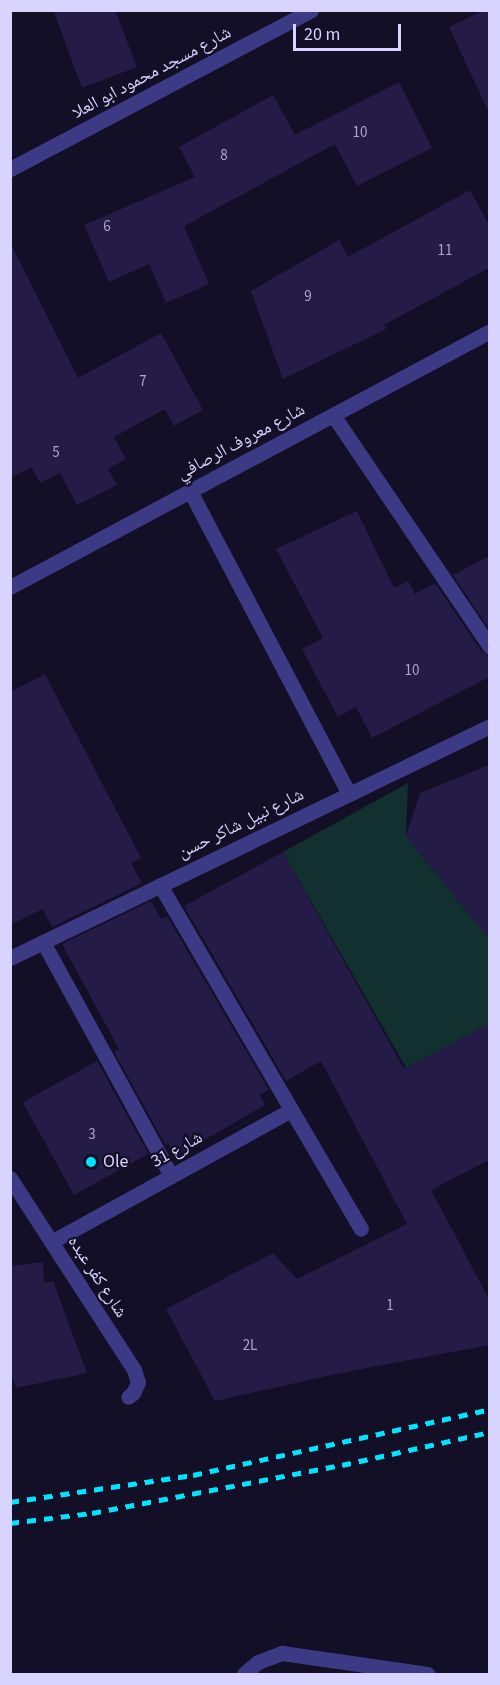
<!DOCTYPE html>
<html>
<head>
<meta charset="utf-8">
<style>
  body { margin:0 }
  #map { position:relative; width:500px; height:1685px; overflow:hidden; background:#130f26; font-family:"Source Sans 3","Noto Naskh Arabic",sans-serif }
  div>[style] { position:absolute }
  .green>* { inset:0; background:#12302f }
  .building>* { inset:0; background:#241b47; transform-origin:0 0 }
  .minor>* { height:15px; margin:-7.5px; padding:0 7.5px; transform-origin:7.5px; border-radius:7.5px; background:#3d3a85 }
  .rail>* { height:4.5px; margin-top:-2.25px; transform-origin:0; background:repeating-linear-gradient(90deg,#00e5ff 0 9px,transparent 0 17px) }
  .dots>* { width:16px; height:16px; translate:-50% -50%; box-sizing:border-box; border:3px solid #130f26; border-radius:50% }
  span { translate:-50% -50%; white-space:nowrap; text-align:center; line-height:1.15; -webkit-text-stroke:4.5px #130f26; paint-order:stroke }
  .number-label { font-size:15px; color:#aca6d1 }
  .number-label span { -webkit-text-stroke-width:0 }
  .street-label { font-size:18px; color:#d9d4ff }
  .poi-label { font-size:18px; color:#d9d4ff }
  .left { translate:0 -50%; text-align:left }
  .frame { position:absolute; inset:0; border:12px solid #d9d4ff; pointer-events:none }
  .scale { position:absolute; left:293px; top:24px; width:108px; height:27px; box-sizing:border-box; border:3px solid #d9d4ff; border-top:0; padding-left:8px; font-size:18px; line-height:21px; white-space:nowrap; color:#d9d4ff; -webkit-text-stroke:4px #130f26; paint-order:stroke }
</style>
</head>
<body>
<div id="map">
  <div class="green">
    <div style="clip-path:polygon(408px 783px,406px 836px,473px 919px,489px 923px,489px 1024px,406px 1068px,283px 852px)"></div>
  </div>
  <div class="building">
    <div style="clip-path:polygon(53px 10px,115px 10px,137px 67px,82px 88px)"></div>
    <div style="clip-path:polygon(484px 10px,489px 10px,489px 113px,449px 27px)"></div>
    <div style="clip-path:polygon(399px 82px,432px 148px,357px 186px,335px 144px,184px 226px,209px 284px,166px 303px,149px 264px,109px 282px,84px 225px,195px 177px,179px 147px,273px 95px,295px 135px)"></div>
    <div style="clip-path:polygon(470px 190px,489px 225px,489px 268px,384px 325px,386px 329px,283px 379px,251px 291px,339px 240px,348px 257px)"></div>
    <div style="clip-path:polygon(10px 242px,78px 378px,161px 333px,203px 410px,174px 426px,165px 409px,114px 437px,126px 459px,108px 469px,117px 485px,77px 505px,60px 473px,40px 483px,32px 467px,10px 478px)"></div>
    <div style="clip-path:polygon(357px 511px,394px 588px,408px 581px,415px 594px,435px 583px,482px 652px,489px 657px,489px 677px,372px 738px,356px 707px,338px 717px,302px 649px,323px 638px,276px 549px)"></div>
    <div style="clip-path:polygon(489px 556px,489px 629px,453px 575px)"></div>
    <div style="clip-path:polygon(45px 674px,141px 858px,131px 863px,142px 883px,52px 927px,43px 909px,10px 925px,10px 692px)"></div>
    <div style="clip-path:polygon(489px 765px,489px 939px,406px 836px,420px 793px)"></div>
    <div style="clip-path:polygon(283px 852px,404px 1069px,489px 1024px,489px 1160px,431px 1190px,489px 1299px,489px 1345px,341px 1373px,215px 1401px,166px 1309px,273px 1253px,297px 1279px,407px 1224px,321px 1061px,286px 1081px,184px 906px)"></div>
    <div style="clip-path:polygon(151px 901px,161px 919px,167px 916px,269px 1090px,260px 1095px,265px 1105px,175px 1157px,168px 1143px,165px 1144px,114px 1052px,119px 1049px,62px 944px)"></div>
    <div style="left:97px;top:1061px;width:106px;height:85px;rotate:61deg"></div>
    <div style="clip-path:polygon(43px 1262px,44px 1283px,53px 1281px,87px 1373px,16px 1388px,10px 1370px,10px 1266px)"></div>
  </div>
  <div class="minor">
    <div style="left:10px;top:169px;width:340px;rotate:-27.8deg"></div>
    <div style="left:333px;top:415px;width:280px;rotate:55.9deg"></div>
    <div style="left:190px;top:491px;width:342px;rotate:62.3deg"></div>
    <div style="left:10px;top:587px;width:544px;rotate:-28.07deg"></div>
    <div style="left:160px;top:885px;width:398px;rotate:59.7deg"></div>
    <div style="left:43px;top:942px;width:267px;rotate:61.3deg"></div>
    <div style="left:10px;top:958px;width:533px;rotate:-25.8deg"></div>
    <div style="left:10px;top:1178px;width:229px;rotate:57.1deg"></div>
    <div style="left:134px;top:1370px;width:13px;rotate:72deg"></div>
    <div style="left:138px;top:1382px;width:12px;rotate:114deg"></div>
    <div style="left:133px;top:1393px;width:6px;rotate:141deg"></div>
    <div style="left:51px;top:1242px;width:274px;rotate:-28.8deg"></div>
    <div style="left:244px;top:1674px;width:18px;rotate:-41deg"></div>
    <div style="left:258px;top:1662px;width:26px;rotate:-21deg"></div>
    <div style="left:282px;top:1653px;width:147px;rotate:8.2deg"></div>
  </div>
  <div class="rail">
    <div style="left:10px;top:1502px;width:185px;rotate:-8.4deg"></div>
    <div style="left:193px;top:1475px;width:304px;rotate:-12.5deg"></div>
    <div style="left:10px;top:1523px;width:83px;rotate:-7deg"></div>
    <div style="left:92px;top:1513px;width:255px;rotate:-10.9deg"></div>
    <div style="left:342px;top:1465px;width:152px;rotate:-12.6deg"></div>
  </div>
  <div class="dots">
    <div style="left:91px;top:1162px;background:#00e5ff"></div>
  </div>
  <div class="number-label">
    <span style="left:360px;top:133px">10</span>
    <span style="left:224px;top:156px">8</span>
    <span style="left:107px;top:227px">6</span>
    <span style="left:445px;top:251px">11</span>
    <span style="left:308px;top:297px">9</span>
    <span style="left:143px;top:382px">7</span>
    <span style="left:56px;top:453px">5</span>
    <span style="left:412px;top:671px">10</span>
    <span style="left:92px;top:1135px">3</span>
    <span style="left:390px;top:1306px">1</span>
    <span style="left:250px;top:1346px">2L</span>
  </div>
  <div class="street-label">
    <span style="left:152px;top:73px;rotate:-28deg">شارع مسجد محمود ابو العلا</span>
    <span style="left:241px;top:442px;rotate:-28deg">شارع معروف الرصافي</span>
    <span style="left:241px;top:824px;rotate:-26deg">شارع نبيل شاكر حسن</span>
    <span style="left:177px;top:1150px;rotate:-29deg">شارع 31</span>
    <span style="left:97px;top:1277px;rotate:57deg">شارع كفر عبده</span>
  </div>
  <div class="poi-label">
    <span class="left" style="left:103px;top:1162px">Ole</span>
  </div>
  <div class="frame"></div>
  <div class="scale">20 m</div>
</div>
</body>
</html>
